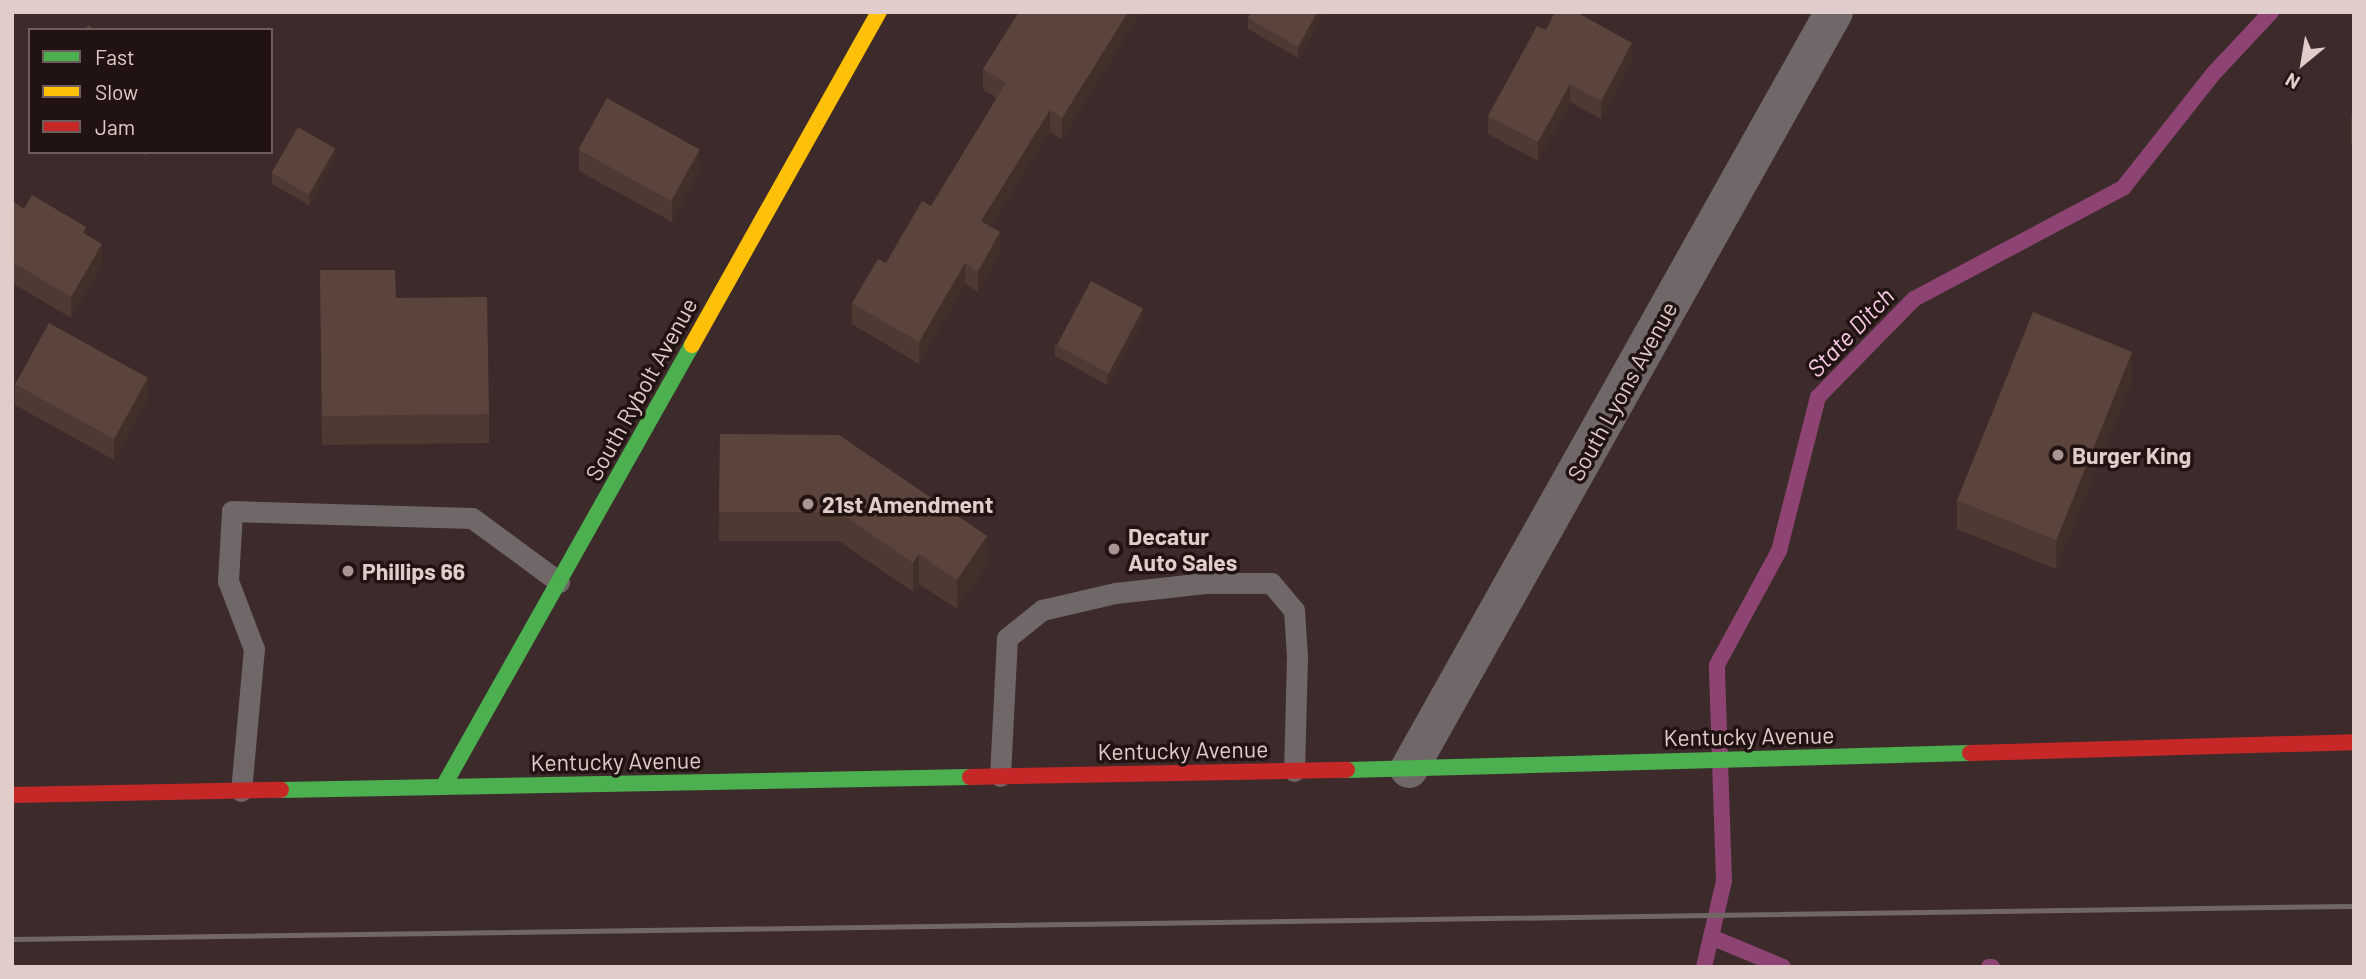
<!DOCTYPE html>
<html>
<head>
<meta charset="utf-8">
<style>
  body { margin:0 }
  #map { position:relative; width:2366px; height:979px; overflow:hidden; background:#3c2b2a; font-family:Barlow,sans-serif }
  div>[style] { position:absolute }
  .stream>* { height:16px; margin:-8px; padding:0 8px; transform-origin:8px; border-radius:8px; background:#8d4472 }
  .lane>* { height:21px; margin:-10.5px; padding:0 10.5px; transform-origin:10.5px; border-radius:10.5px; background:#6f6768 }
  .street>* { height:38px; margin:-19px; padding:0 19px; transform-origin:19px; border-radius:19px; background:#6f6768 }
  .fast>* { height:16px; margin:-8px; padding:0 8px; transform-origin:8px; border-radius:8px; background:#4caf50 }
  .slow>* { height:16px; margin:-8px; padding:0 8px; transform-origin:8px; border-radius:8px; background:#ffc107 }
  .jam>* { height:16px; margin:-8px; padding:0 8px; transform-origin:8px; border-radius:8px; background:#c62828 }
  .rail>* { height:5px; margin:-2.5px; padding:0 2.5px; transform-origin:2.5px; border-radius:2.5px; background:#726767 }
  .wall>* { inset:0; background:#4e3a33 }
  .shaded-wall>* { inset:0; background:#403029 }
  .building>* { inset:0; background:#5b443b; transform-origin:0 0 }
  .dots>* { width:19px; height:19px; translate:-50% -50%; box-sizing:border-box; border:4px solid #201312; border-radius:50% }
  span { translate:-50% -50%; white-space:nowrap; text-align:center; line-height:1.15; -webkit-text-stroke:7px #201312; paint-order:stroke }
  .street-label { font-size:23px; color:#e0cdcb }
  .poi-label { font-size:23px; color:#e0cdcb; font-weight:700 }
  .left { translate:0 -50%; text-align:left }
  .water-label { font-size:24px; color:#fbcde8; font-style:italic }
  .frame { position:absolute; inset:0; border:14px solid #e0cdcb; pointer-events:none }
  .legend { position:absolute; left:28px; top:28px; width:245px; height:126px; box-sizing:border-box; background:#201312; border:2px solid #6d5d5c; margin:0; padding:9px 12px; list-style:none; font-size:21px; color:#e0cdcb }
  .legend li { display:flex; align-items:center; gap:14px; height:35px }
  .legend b { width:35px; border:2px solid #6d5d5c }
  .north { position:absolute; left:2268px; top:28px; width:70px; height:70px; -webkit-text-stroke:5px #201312; paint-order:stroke; rotate:210deg; font-size:19px; font-weight:700; line-height:28px; text-align:center; color:#e0cdcb }
  .north::after { content:''; display:block; margin:auto; width:24px; height:32px; background:#e0cdcb; clip-path:polygon(50% 0,100% 100%,50% 72%,0 100%) }
</style>
</head>
<body>
<div id="map">
  <div class="stream">
    <div style="left:1711px;top:937px;width:78px;rotate:22.6deg"></div>
    <div style="left:1704px;top:967px;width:88px;rotate:-76.9deg"></div>
    <div style="left:1724px;top:881px;width:216px;rotate:-91.9deg"></div>
    <div style="left:1717px;top:665px;width:130px;rotate:-61.5deg"></div>
    <div style="left:1779px;top:551px;width:159px;rotate:-75.8deg"></div>
    <div style="left:1818px;top:397px;width:137px;rotate:-45.6deg"></div>
    <div style="left:1914px;top:299px;width:237px;rotate:-28deg"></div>
    <div style="left:2123px;top:188px;width:145px;rotate:-51.7deg"></div>
    <div style="left:2213px;top:74px;width:85px;rotate:-46.9deg"></div>
    <div style="left:1989px;top:967px;width:3px"></div>
  </div>
  <div class="lane">
    <div style="left:1000px;top:776px;width:138px;rotate:-87.1deg"></div>
    <div style="left:1007px;top:638px;width:45px;rotate:-38.7deg"></div>
    <div style="left:1042px;top:610px;width:75px;rotate:-13.1deg"></div>
    <div style="left:1115px;top:593px;width:91px;rotate:-6.3deg"></div>
    <div style="left:1205px;top:583px;width:66px"></div>
    <div style="left:1271px;top:583px;width:35px;rotate:50deg"></div>
    <div style="left:1294px;top:610px;width:47px;rotate:86.3deg"></div>
    <div style="left:1297px;top:657px;width:114px;rotate:91.5deg"></div>
    <div style="left:241px;top:791px;width:143px;rotate:-84.8deg"></div>
    <div style="left:254px;top:649px;width:73px;rotate:-110.9deg"></div>
    <div style="left:228px;top:581px;width:70px;rotate:-86.7deg"></div>
    <div style="left:232px;top:511px;width:240px;rotate:1.7deg"></div>
    <div style="left:472px;top:518px;width:108px;rotate:36.3deg"></div>
  </div>
  <div class="street">
    <div style="left:1409px;top:769px;width:868px;rotate:-60.69deg"></div>
  </div>
  <div class="fast">
    <div style="left:1347px;top:770px;width:623px;rotate:-1.56deg"></div>
    <div style="left:443px;top:787px;width:507px;rotate:-60.61deg"></div>
    <div style="left:281px;top:790px;width:689px;rotate:-1.08deg"></div>
  </div>
  <div class="slow">
    <div style="left:692px;top:345px;width:382px;rotate:-60.7deg"></div>
  </div>
  <div class="jam">
    <div style="left:1970px;top:753px;width:384px;rotate:-1.6deg"></div>
    <div style="left:970px;top:777px;width:377px;rotate:-1.1deg"></div>
    <div style="left:12px;top:795px;width:269px;rotate:-1.1deg"></div>
  </div>
  <div class="rail">
    <div style="left:12px;top:939px;width:2342px;rotate:-0.81deg"></div>
  </div>
  <div class="wall">
    <div style="clip-path:polygon(1019px 12px,1141px 12px,1062px 139px,1050px 132px,990px 227px,1000px 254px,978px 292px,965px 284px,919px 364px,852px 324px,852px 303px,886px 263px,931px 206px,997px 98px,983px 90px,983px 69px)"></div>
    <div style="clip-path:polygon(1324px 12px,1298px 58px,1248px 29px,1248px 18px)"></div>
    <div style="clip-path:polygon(1546px 30px,1632px 62px,1601px 119px,1570px 102px,1538px 161px,1488px 134px,1488px 116px)"></div>
    <div style="clip-path:polygon(2354px 111px,2354px 146px,2351px 145px,2351px 115px)"></div>
    <div style="clip-path:polygon(579px 150px,699px 171px,672px 222px,579px 171px)"></div>
    <div style="clip-path:polygon(139px 152px,149px 152px,147px 156px)"></div>
    <div style="clip-path:polygon(335px 160px,309px 205px,272px 184px,272px 173px)"></div>
    <div style="clip-path:polygon(12px 201px,24px 209px,86px 234px,102px 265px,71px 318px,12px 283px)"></div>
    <div style="clip-path:polygon(320px 270px,396px 298px,489px 414px,489px 443px,322px 445px)"></div>
    <div style="clip-path:polygon(1143px 321px,1107px 385px,1055px 356px,1055px 345px)"></div>
    <div style="clip-path:polygon(2132px 381px,2056px 569px,1957px 529px,1957px 500px)"></div>
    <div style="clip-path:polygon(15px 384px,148px 399px,114px 460px,15px 405px)"></div>
    <div style="clip-path:polygon(720px 434px,987px 565px,957px 609px,919px 584px,913px 592px,839px 541px,719px 541px)"></div>
  </div>
  <div class="shaded-wall">
    <div style="clip-path:polygon(1128px 12px,1141px 12px,1062px 139px,1062px 118px)"></div>
    <div style="clip-path:polygon(1317px 12px,1324px 12px,1298px 58px,1298px 47px)"></div>
    <div style="clip-path:polygon(1632px 43px,1632px 62px,1601px 119px,1601px 101px)"></div>
    <div style="clip-path:polygon(1570px 84px,1570px 102px,1538px 161px,1538px 142px)"></div>
    <div style="clip-path:polygon(1050px 110px,1050px 132px,981px 242px,981px 221px)"></div>
    <div style="clip-path:polygon(335px 148px,335px 160px,309px 205px,309px 194px)"></div>
    <div style="clip-path:polygon(699px 150px,699px 171px,672px 222px,672px 200px)"></div>
    <div style="clip-path:polygon(1000px 232px,1000px 254px,978px 292px,978px 271px)"></div>
    <div style="clip-path:polygon(102px 244px,102px 265px,71px 318px,71px 297px)"></div>
    <div style="clip-path:polygon(965px 263px,965px 284px,919px 364px,919px 342px)"></div>
    <div style="clip-path:polygon(1143px 309px,1143px 321px,1107px 385px,1107px 374px)"></div>
    <div style="clip-path:polygon(2132px 352px,2132px 381px,2056px 569px,2056px 540px)"></div>
    <div style="clip-path:polygon(148px 378px,148px 399px,114px 460px,114px 439px)"></div>
    <div style="clip-path:polygon(987px 536px,987px 565px,957px 609px,957px 580px)"></div>
    <div style="clip-path:polygon(919px 554px,919px 584px,913px 592px,913px 563px)"></div>
  </div>
  <div class="building">
    <div style="clip-path:polygon(1019px 12px,1128px 12px,1062px 118px,1050px 110px,981px 221px,1000px 232px,978px 271px,965px 263px,919px 342px,852px 303px,878px 259px,886px 263px,922px 201px,931px 206px,1006px 83px,983px 69px)"></div>
    <div style="clip-path:polygon(1251px 12px,1317px 12px,1298px 47px,1248px 18px)"></div>
    <div style="clip-path:polygon(1555px 12px,1576px 12px,1632px 43px,1601px 101px,1570px 84px,1538px 142px,1488px 116px,1537px 26px,1546px 30px)"></div>
    <div style="clip-path:polygon(88px 25px,95px 30px,85px 30px)"></div>
    <div style="left:607px;top:98px;width:106px;height:59px;rotate:29deg"></div>
    <div style="left:298px;top:127px;width:43px;height:53px;rotate:30deg"></div>
    <div style="clip-path:polygon(32px 195px,86px 227px,83px 233px,102px 244px,71px 297px,12px 262px,12px 201px,24px 209px)"></div>
    <div style="clip-path:polygon(320px 270px,395px 270px,396px 298px,487px 297px,489px 414px,322px 416px)"></div>
    <div style="left:1091px;top:281px;width:59px;height:73px;rotate:28deg"></div>
    <div style="left:2033px;top:312px;width:107px;height:203px;rotate:22deg"></div>
    <div style="left:49px;top:323px;width:113px;height:70px;rotate:29deg"></div>
    <div style="clip-path:polygon(720px 434px,839px 435px,987px 536px,957px 580px,919px 554px,913px 563px,839px 512px,719px 512px)"></div>
  </div>
  <div class="dots">
    <div style="left:2058px;top:455px;background:#a79493"></div>
    <div style="left:808px;top:504px;background:#a79493"></div>
    <div style="left:1114px;top:549px;background:#a79493"></div>
    <div style="left:348px;top:571px;background:#a79493"></div>
  </div>
  <div class="street-label">
    <span style="left:641px;top:389px;rotate:-61deg">South Rybolt Avenue</span>
    <span style="left:1622px;top:391px;rotate:-61deg">South Lyons Avenue</span>
    <span style="left:1749px;top:736px;rotate:-1deg">Kentucky Avenue</span>
    <span style="left:1183px;top:750px;rotate:-1deg">Kentucky Avenue</span>
    <span style="left:616px;top:761px;rotate:-1deg">Kentucky Avenue</span>
  </div>
  <div class="poi-label">
    <span class="left" style="left:2072px;top:455px">Burger King</span>
    <span class="left" style="left:822px;top:504px">21st Amendment</span>
    <span class="left" style="left:1128px;top:549px">Decatur<br>Auto Sales</span>
    <span class="left" style="left:362px;top:571px">Phillips 66</span>
  </div>
  <div class="water-label">
    <span style="left:1850px;top:332px;rotate:-46deg">State Ditch</span>
  </div>
  <div class="frame"></div>
  <ul class="legend">
  <li><b style="height:9px;background:#4caf50"></b>Fast</li>
  <li><b style="height:9px;background:#ffc107"></b>Slow</li>
  <li><b style="height:9px;background:#c62828"></b>Jam</li>
  </ul>
  <div class="north">N</div>
</div>
</body>
</html>
